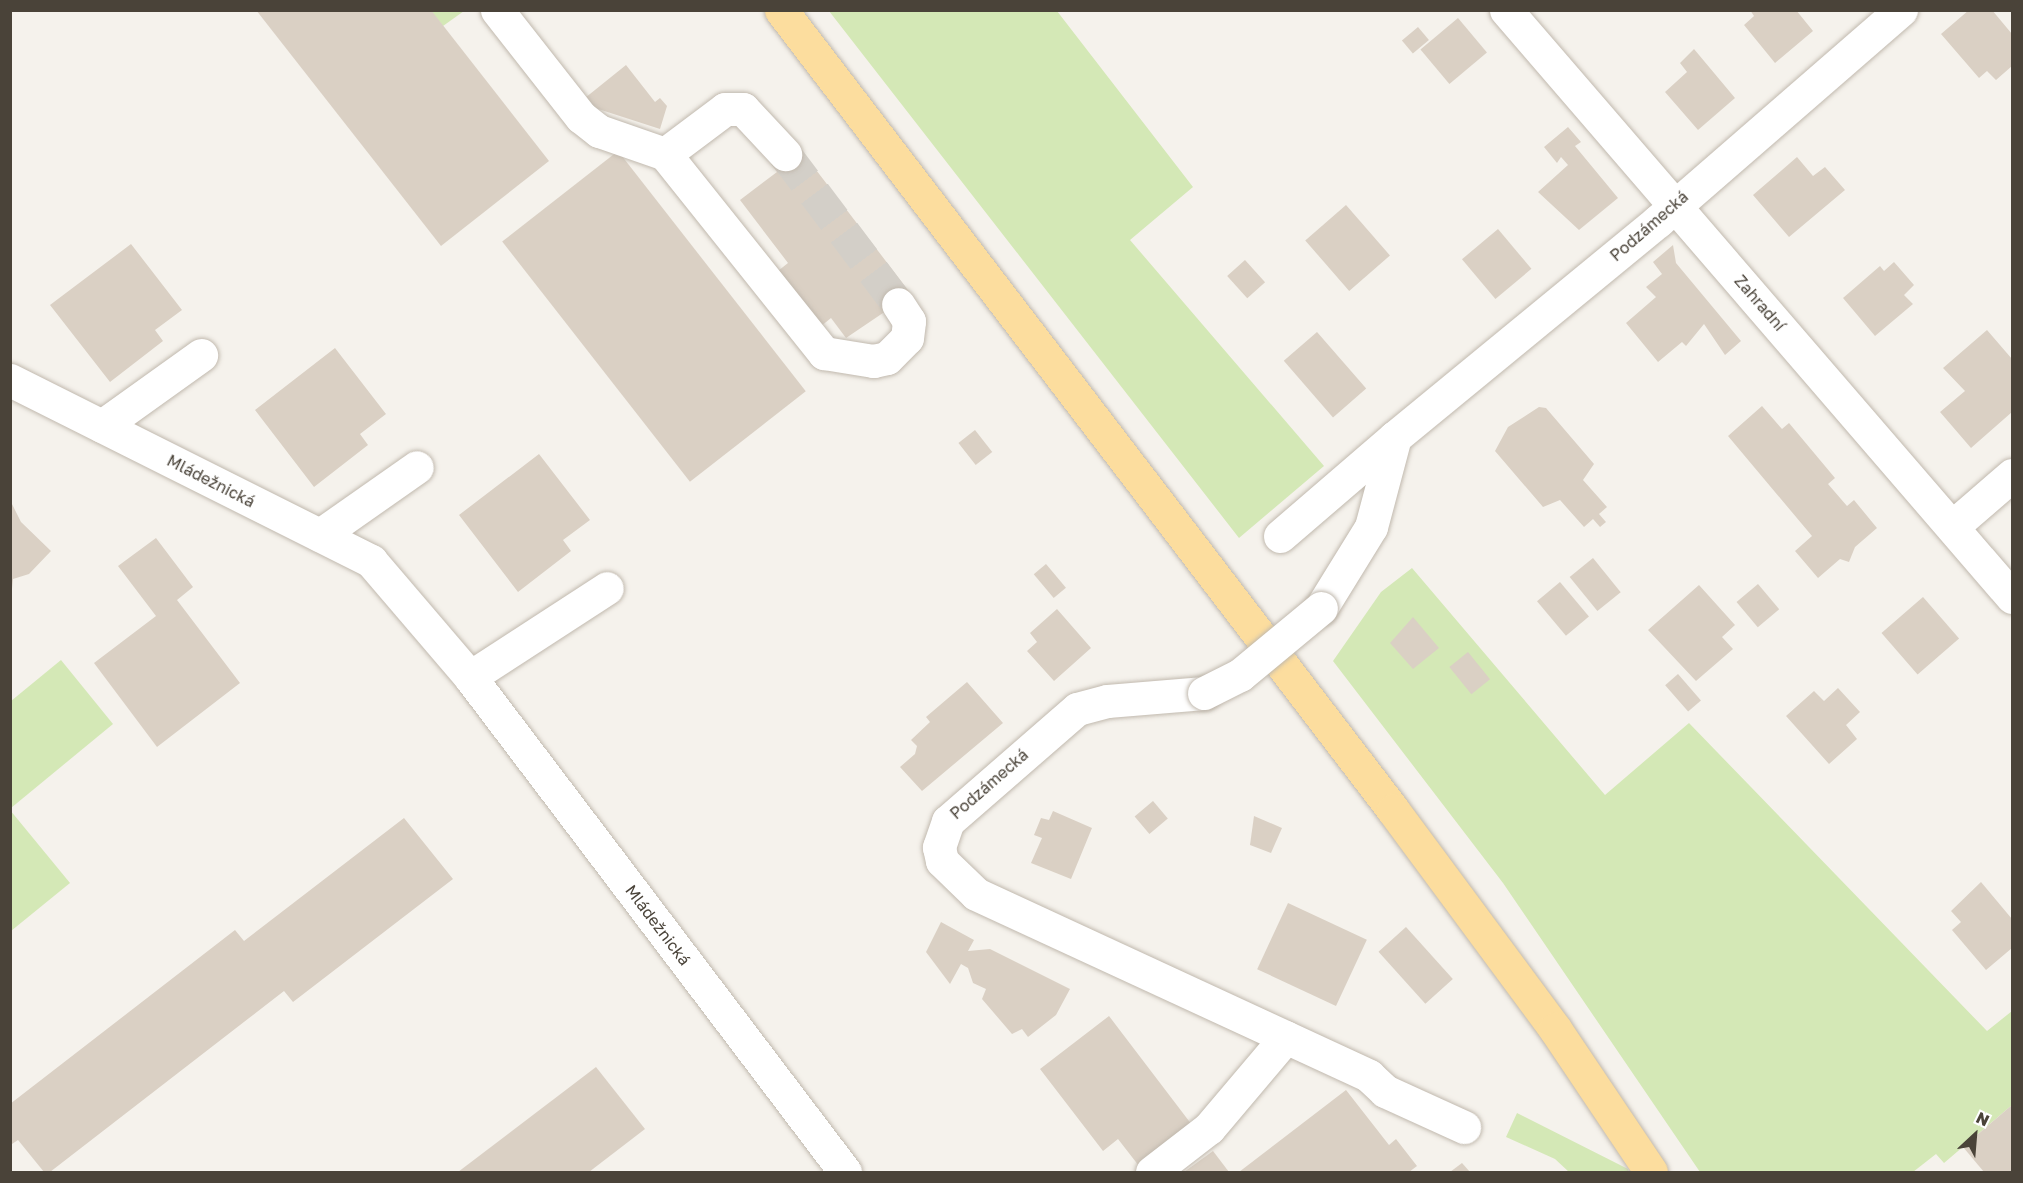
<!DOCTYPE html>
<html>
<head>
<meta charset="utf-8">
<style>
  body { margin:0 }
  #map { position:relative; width:2023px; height:1183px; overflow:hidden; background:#f5f2ec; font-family:"Golos Text",sans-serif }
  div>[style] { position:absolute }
  .green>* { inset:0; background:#d4e8b6 }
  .building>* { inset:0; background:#dad0c4; transform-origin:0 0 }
  .minor-tunnel>* { height:33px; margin-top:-16.5px; transform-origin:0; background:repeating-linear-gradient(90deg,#d3cfc8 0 33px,transparent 0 49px) }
  .roads { filter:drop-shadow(0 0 2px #c1b9ae) drop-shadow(0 0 2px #c1b9ae) }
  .minor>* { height:33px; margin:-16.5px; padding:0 16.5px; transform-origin:16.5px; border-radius:16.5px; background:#fff }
  .major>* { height:33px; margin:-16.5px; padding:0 16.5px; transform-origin:16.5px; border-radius:16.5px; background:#fcdd9e }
  .bridges { filter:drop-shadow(0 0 2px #c1b9ae) drop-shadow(0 0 2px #c1b9ae) }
  .minor-bridge>* { height:33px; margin:-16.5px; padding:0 16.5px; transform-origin:16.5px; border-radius:16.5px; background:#fff }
  span { translate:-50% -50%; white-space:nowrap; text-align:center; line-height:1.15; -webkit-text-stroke:4.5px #fff; paint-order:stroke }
  .street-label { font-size:16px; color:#4a4339 }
  .frame { position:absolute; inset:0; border:12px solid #4a4339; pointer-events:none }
  .north { position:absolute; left:1945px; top:1105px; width:60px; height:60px; -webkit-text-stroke:4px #fff; paint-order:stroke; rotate:26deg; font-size:16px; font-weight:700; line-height:24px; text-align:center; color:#4a4339 }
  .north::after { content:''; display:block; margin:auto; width:21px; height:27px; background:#4a4339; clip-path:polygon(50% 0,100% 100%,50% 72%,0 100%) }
</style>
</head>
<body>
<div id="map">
  <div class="green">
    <div style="clip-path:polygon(431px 11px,464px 11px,443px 26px)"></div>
    <div style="clip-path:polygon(829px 11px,1057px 11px,1193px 187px,1130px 240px,1324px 466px,1239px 538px)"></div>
    <div style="clip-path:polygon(1412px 568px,1605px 795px,1689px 723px,1987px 1031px,2012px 1011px,2012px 1105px,1944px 1163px,1936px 1154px,1913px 1172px,1700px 1172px,1503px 883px,1333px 661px,1381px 592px)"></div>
    <div style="clip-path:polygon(61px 660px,113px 724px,11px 808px,11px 701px)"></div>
    <div style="clip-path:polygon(10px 810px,70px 883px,11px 931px,10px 931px)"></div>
    <div style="clip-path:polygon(1517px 1113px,1628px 1169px,1629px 1172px,1569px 1172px,1555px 1159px,1506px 1137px)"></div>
  </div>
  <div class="building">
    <div style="clip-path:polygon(256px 10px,431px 10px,549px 161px,441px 246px)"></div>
    <div style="clip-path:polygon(1750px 10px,1796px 10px,1813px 31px,1775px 63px,1744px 25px,1754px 16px)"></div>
    <div style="clip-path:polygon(1969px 10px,1992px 10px,2012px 34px,2012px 66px,1996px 80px,1987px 71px,1979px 78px,1941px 34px)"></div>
    <div style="left:1458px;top:18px;width:45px;height:49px;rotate:50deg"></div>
    <div style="left:1418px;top:27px;width:17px;height:21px;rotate:50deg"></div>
    <div style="clip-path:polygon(1694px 49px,1735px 98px,1698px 130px,1665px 92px,1687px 72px,1680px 63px)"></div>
    <div style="clip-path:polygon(626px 65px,655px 102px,660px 98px,667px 106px,660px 129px,592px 107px,585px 98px)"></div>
    <div style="clip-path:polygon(1568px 127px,1581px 142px,1575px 146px,1618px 198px,1579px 230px,1538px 192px,1568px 165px,1561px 157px,1557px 163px,1544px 147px)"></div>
    <div style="clip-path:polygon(797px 145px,911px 294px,846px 338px,831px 318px,820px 327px,778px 271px,788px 263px,740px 200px,777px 172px,771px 164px)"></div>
    <div style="left:618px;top:151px;width:305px;height:147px;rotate:52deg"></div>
    <div style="clip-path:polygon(1797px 157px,1813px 176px,1825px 167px,1845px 190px,1789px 237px,1753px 195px)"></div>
    <div style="left:1346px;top:205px;width:67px;height:54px;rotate:49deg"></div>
    <div style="left:1498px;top:229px;width:52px;height:47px;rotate:50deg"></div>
    <div style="clip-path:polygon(131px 244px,182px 310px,155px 330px,163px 341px,110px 382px,50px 305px)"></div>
    <div style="clip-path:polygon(1673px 245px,1676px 263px,1741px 341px,1725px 355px,1704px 324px,1686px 346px,1682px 342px,1658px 362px,1626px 323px,1656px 297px,1646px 287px,1662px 274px,1653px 262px)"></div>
    <div style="left:1245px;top:260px;width:30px;height:24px;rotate:48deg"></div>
    <div style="clip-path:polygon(1894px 262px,1914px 285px,1904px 295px,1913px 304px,1875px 336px,1843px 298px,1880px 266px,1884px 271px)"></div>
    <div style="clip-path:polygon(1987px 330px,2012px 359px,2012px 412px,1971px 448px,1940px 412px,1965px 391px,1943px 368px)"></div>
    <div style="left:1317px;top:332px;width:75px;height:44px;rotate:49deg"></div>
    <div style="clip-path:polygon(335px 348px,386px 414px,360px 434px,368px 445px,314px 487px,255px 410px)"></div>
    <div style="clip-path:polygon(1762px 406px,1782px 429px,1789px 423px,1835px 478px,1828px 484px,1847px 506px,1854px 500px,1877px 528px,1855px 547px,1849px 562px,1840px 559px,1818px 578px,1795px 551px,1812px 536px,1728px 436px)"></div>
    <div style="clip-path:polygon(1539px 407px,1546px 408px,1594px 464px,1583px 480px,1607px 507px,1599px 514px,1606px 522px,1600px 527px,1593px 519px,1584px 527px,1560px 500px,1543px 507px,1495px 451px,1508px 427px)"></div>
    <div style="left:975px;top:430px;width:28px;height:21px;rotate:52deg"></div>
    <div style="clip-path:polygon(539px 454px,590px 520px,563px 540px,571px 551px,518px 592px,459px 515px)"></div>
    <div style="clip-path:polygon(10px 500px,21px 522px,51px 551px,29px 574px,13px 579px,12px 589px)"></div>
    <div style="clip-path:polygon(156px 538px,193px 587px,177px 600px,240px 683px,157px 747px,94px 663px,156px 616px,118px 566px)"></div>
    <div style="left:1593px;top:558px;width:44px;height:30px;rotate:51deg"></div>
    <div style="left:1046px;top:564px;width:31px;height:16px;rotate:50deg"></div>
    <div style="left:1560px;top:582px;width:45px;height:30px;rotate:50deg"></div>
    <div style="left:1758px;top:584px;width:33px;height:28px;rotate:50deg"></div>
    <div style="clip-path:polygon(1699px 585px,1735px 625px,1722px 637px,1733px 649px,1696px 681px,1648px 630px)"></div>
    <div style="left:1923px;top:597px;width:55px;height:55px;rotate:49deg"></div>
    <div style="clip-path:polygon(1057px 609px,1091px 648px,1054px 681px,1027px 651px,1037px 642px,1030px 633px)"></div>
    <div style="clip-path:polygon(1413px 617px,1439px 648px,1413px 669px,1390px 643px)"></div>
    <div style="left:1468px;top:652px;width:35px;height:24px;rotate:51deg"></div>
    <div style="left:1678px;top:674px;width:35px;height:17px;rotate:49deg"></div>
    <div style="clip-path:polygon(967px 682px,1003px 723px,922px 791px,900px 767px,915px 754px,917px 746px,911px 740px,930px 722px,926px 717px)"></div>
    <div style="clip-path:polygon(1838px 688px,1860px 712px,1846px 725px,1857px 739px,1829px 764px,1786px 716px,1814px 691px,1824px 701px)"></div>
    <div style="left:1153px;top:801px;width:23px;height:24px;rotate:50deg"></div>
    <div style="clip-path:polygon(1053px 811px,1092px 828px,1071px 879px,1031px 863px,1042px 838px,1034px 835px,1041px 818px,1049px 820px)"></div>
    <div style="clip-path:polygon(1254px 816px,1282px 828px,1271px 853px,1250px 845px)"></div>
    <div style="clip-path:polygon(404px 818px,453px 879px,293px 1002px,284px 991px,50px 1172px,44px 1172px,18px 1140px,12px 1144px,10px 1104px,235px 930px,244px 941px)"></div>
    <div style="clip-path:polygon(1981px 882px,2012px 919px,2012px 948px,1986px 970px,1952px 930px,1961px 922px,1951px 911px)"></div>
    <div style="left:1288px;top:903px;width:87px;height:73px;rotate:25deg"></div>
    <div style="clip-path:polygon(941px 922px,974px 940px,968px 951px,990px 949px,1070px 989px,1056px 1015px,1028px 1037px,1022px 1029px,1012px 1034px,982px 999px,986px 989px,973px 983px,968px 968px,961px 964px,950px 984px,926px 952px)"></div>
    <div style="left:1406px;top:927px;width:70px;height:37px;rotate:48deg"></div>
    <div style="clip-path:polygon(1109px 1016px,1192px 1125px,1139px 1166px,1118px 1139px,1103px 1151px,1040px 1069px)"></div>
    <div style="clip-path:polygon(596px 1067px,645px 1129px,589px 1172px,458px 1172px)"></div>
    <div style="clip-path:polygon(1346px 1090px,1389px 1145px,1396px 1139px,1417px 1166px,1409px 1172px,1239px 1172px)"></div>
    <div style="clip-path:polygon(2012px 1105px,2012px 1172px,1984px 1172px,1963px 1147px)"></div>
    <div style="clip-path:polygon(1213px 1151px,1229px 1172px,1184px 1172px)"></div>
    <div style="clip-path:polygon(1462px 1163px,1470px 1172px,1450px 1172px)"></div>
  </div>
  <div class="minor-tunnel">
    <div style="left:785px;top:154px;width:188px;rotate:53deg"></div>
  </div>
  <div class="roads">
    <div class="minor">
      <div style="left:497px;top:10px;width:136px;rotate:51.9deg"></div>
      <div style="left:581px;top:117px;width:23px;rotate:38deg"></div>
      <div style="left:599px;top:131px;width:70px;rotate:19.2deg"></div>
      <div style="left:665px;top:154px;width:75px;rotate:-36.9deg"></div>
      <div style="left:725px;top:109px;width:18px"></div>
      <div style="left:743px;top:109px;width:62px;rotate:47deg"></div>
      <div style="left:1506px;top:10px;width:775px;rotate:49.24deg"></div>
      <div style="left:665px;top:154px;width:255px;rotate:51.4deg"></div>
      <div style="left:824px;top:353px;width:50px;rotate:9.3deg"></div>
      <div style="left:873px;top:361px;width:14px;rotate:-12deg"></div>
      <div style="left:887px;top:358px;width:28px;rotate:-45deg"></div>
      <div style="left:907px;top:338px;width:17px;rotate:-83deg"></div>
      <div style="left:909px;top:321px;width:20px;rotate:-123deg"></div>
      <div style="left:10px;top:380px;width:404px;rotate:26.6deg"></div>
      <div style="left:371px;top:561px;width:153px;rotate:49.5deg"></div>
      <div style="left:470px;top:677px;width:621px;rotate:52.85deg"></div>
      <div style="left:102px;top:426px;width:122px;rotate:-35.6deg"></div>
      <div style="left:1953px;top:526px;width:78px;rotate:-40.8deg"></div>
      <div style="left:320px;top:535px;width:118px;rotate:-35deg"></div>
      <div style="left:1280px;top:536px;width:152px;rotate:-40.7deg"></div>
      <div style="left:1321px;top:608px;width:95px;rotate:-58.3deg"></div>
      <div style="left:1371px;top:527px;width:93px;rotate:-75.1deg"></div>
      <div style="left:1395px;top:437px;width:340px;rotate:-39.4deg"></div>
      <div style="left:1658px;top:221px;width:322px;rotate:-41deg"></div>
      <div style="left:470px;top:677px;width:163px;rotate:-33deg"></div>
      <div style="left:1204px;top:693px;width:97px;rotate:175.3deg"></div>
      <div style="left:1107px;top:701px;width:31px;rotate:165deg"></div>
      <div style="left:1077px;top:709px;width:171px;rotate:139deg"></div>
      <div style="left:948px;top:821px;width:28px;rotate:109deg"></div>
      <div style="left:939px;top:847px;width:14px;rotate:78deg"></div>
      <div style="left:942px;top:861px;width:47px;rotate:44.1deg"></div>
      <div style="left:976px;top:894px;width:433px;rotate:24.8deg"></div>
      <div style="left:1369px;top:1076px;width:22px;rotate:43deg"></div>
      <div style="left:1385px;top:1091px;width:87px;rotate:24.5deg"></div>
      <div style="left:1152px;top:1172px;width:72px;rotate:-37.7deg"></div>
      <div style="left:1209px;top:1128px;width:119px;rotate:-49.8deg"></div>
    </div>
    <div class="major">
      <div style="left:781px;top:10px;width:1007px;rotate:52.58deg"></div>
      <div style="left:1393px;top:810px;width:272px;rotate:53.5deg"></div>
      <div style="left:1555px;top:1029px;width:172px;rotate:56.1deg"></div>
    </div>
  </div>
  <div class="bridges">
    <div class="minor-bridge">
      <div style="left:1204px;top:693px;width:40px;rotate:-26.6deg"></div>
      <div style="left:1240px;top:675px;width:105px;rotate:-39.6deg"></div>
    </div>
  </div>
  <div class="street-label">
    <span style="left:1649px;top:226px;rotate:-41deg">Podzámecká</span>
    <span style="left:1760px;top:303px;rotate:49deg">Zahradní</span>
    <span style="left:211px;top:481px;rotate:27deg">Mládežnická</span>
    <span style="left:989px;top:784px;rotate:-41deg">Podzámecká</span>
    <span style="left:658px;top:925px;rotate:53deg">Mládežnická</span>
  </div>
  <div class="frame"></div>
  <div class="north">N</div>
</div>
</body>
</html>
